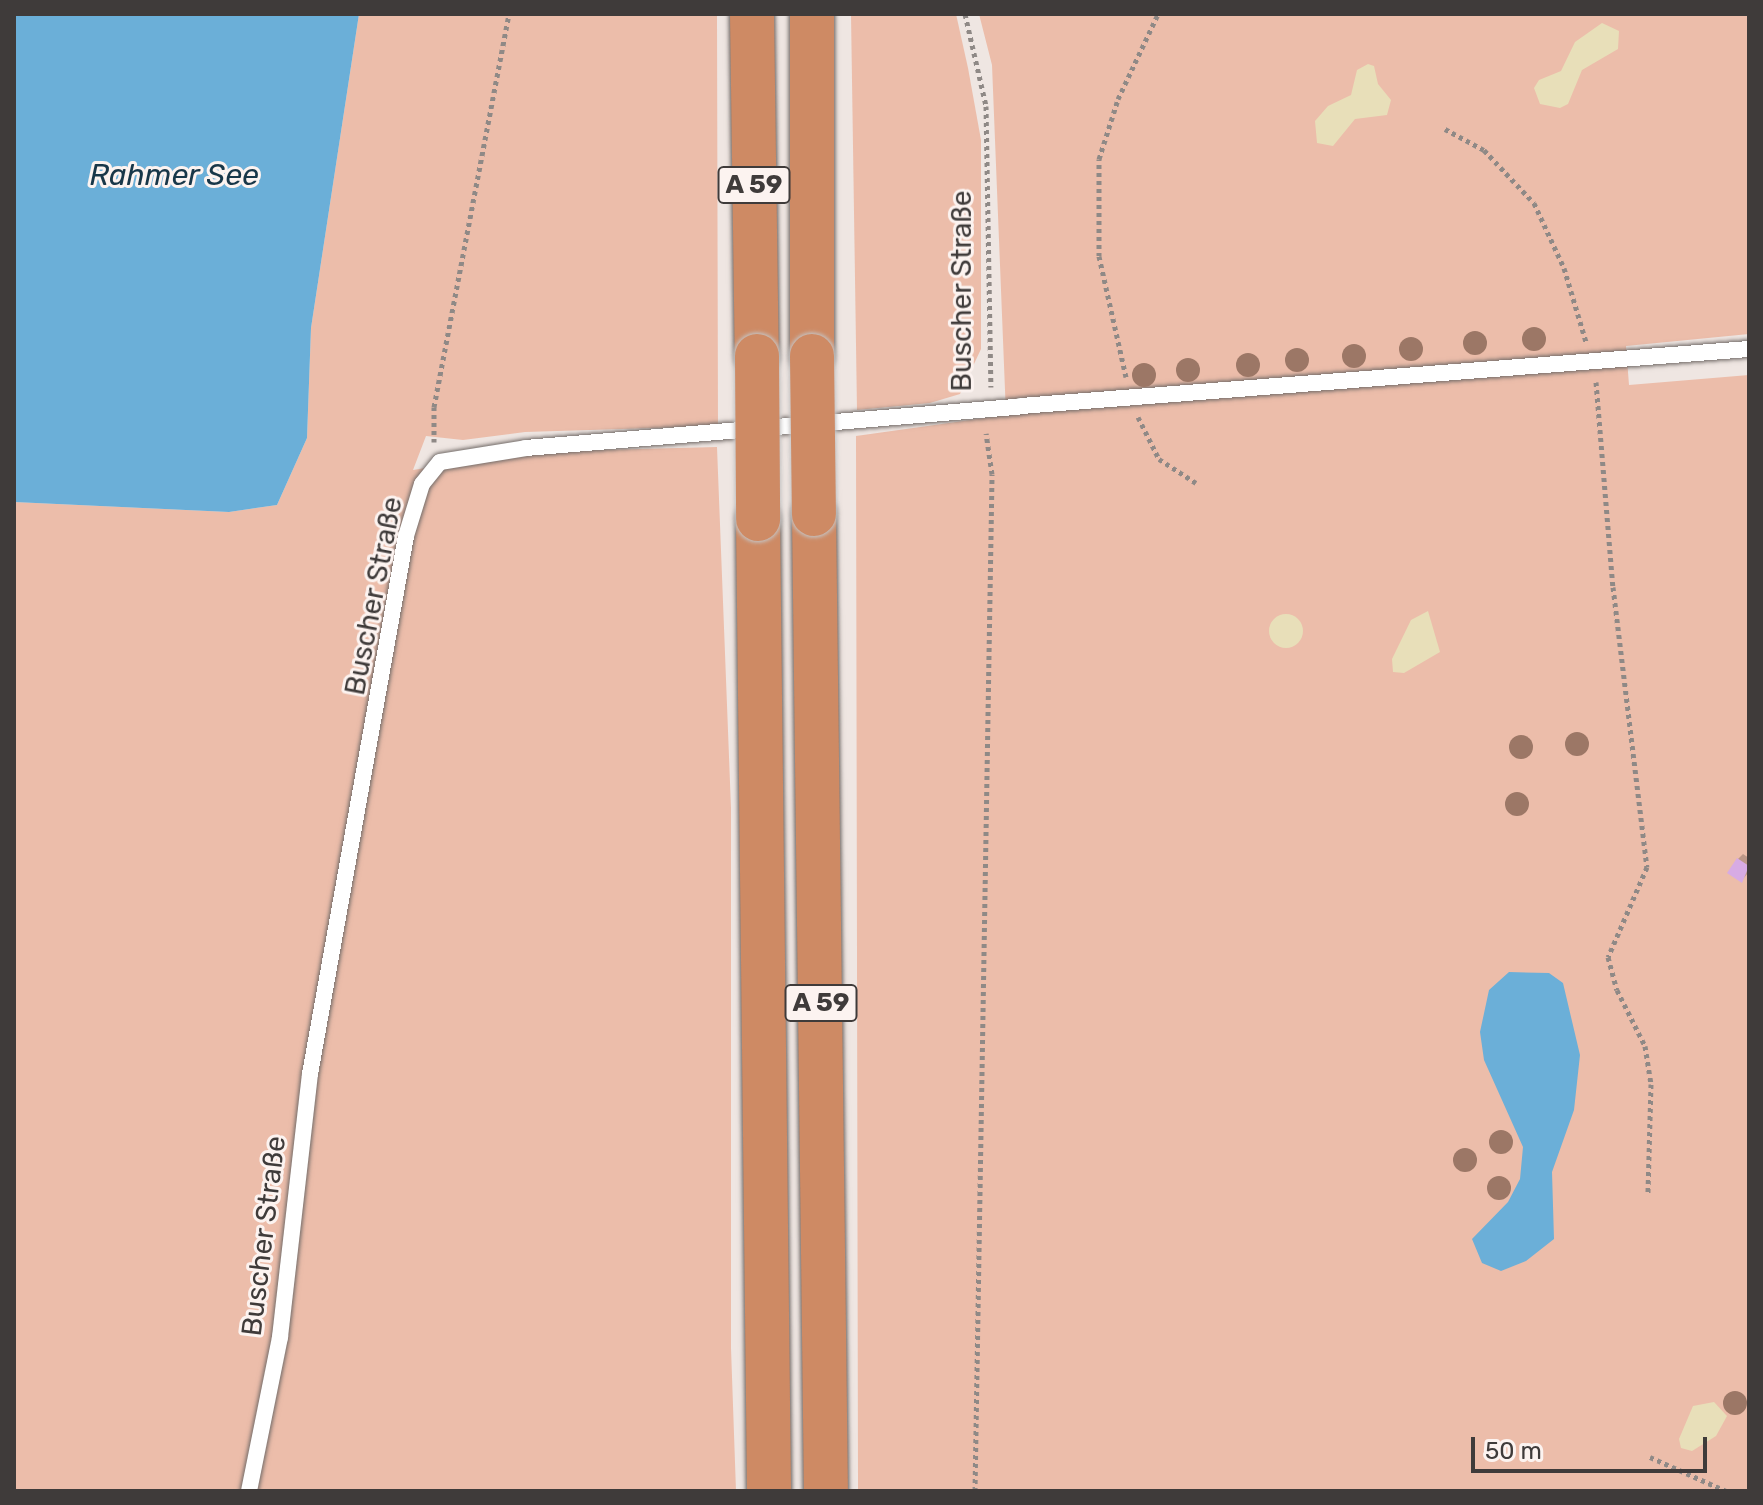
<!DOCTYPE html>
<html>
<head>
<meta charset="utf-8">
<style>
  body { margin:0 }
  #map { position:relative; width:1763px; height:1505px; overflow:hidden; background:#efe6e2; font-family:Rubik,sans-serif }
  div>[style] { position:absolute }
  .green>* { inset:0; background:#ecbdaa }
  .sand>* { inset:0; background:#e8dfb9 }
  .round { border-radius:50% }
  .water>* { inset:0; background:#6bafd8 }
  .shadow>* { inset:0; background:#0003 }
  .building>* { inset:0; background:#d7abe4 }
  .path>* { height:5px; margin-top:-2.5px; transform-origin:0; background:repeating-linear-gradient(90deg,#8f8986 0 4px,transparent 0 8px) }
  .roads { filter:drop-shadow(0 0 2px #736c69) drop-shadow(0 0 2px #736c69) }
  .service>* { height:16px; margin:-8px; padding:0 8px; transform-origin:8px; border-radius:8px; background:#fff }
  .motorway>* { height:44px; margin:-22px; padding:0 22px; transform-origin:22px; border-radius:22px; background:#ce8a64 }
  .bridges { filter:drop-shadow(0 0 2px #c5c4c4) drop-shadow(0 0 2px #c5c4c4) }
  .motorway-bridge>* { height:44px; margin:-22px; padding:0 22px; transform-origin:22px; border-radius:22px; background:#ce8a64 }
  .trees>* { width:24px; height:24px; margin:-12px; border-radius:50%; background:#9c7766 }
  span { translate:-50% -50%; white-space:nowrap; text-align:center; line-height:1.15; -webkit-text-stroke:6px #fcf3f0; paint-order:stroke }
  .shield-label span { padding:2px 6px; background:#fcf3f0; border:2px solid; border-radius:6px; -webkit-text-stroke-width:0 }
  .shield-label { font-size:26px; color:#3f3b3a; font-weight:700 }
  .street-label { font-size:28px; color:#3f3b3a }
  .water-label { font-size:30px; color:#183749; font-style:italic }
  .frame { position:absolute; inset:0; border:16px solid #3f3b3a; pointer-events:none }
  .scale { position:absolute; left:1471px; top:1437px; width:236px; height:36px; box-sizing:border-box; border:4px solid #3f3b3a; border-top:0; padding-left:10px; font-size:24px; line-height:28px; white-space:nowrap; color:#3f3b3a; -webkit-text-stroke:6px #fcf3f0; paint-order:stroke }
</style>
</head>
<body>
<div id="map">
  <div class="green">
    <div style="clip-path:polygon(359px 14px,717px 14px,718px 426px,525px 432px,463px 440px,426px 436px,413px 470px,524px 452px,717px 447px,731px 808px,731px 1348px,736px 1491px,14px 1491px,14px 502px,229px 512px,277px 505px,307px 438px,311px 328px)"></div>
    <div style="clip-path:polygon(851px 14px,956px 14px,968px 68px,981px 140px,981px 349px,960px 394px,930px 403px,857px 410px)"></div>
    <div style="clip-path:polygon(979px 14px,1749px 14px,1749px 334px,1626px 346px,1629px 385px,1749px 375px,1749px 1491px,858px 1491px,856px 436px,1006px 415px,992px 65px)"></div>
  </div>
  <div class="sand">
    <div style="clip-path:polygon(1602px 23px,1619px 31px,1618px 49px,1582px 70px,1568px 104px,1560px 108px,1540px 104px,1534px 88px,1539px 80px,1561px 71px,1575px 42px)"></div>
    <div style="clip-path:polygon(1368px 64px,1374px 66px,1378px 84px,1391px 100px,1387px 115px,1355px 119px,1333px 146px,1317px 143px,1315px 121px,1328px 106px,1351px 95px,1357px 70px)"></div>
    <div style="clip-path:polygon(1428px 611px,1440px 652px,1404px 673px,1393px 672px,1392px 659px,1411px 620px)"></div>
    <div class="round" style="left:1269px;top:614px;width:34px;height:34px"></div>
    <div style="clip-path:polygon(1714px 1402px,1727px 1416px,1716px 1436px,1692px 1451px,1681px 1448px,1679px 1439px,1693px 1406px)"></div>
  </div>
  <div class="water">
    <div style="clip-path:polygon(14px 14px,359px 14px,311px 328px,307px 438px,277px 505px,229px 512px,14px 502px)"></div>
    <div style="clip-path:polygon(1509px 972px,1549px 973px,1563px 983px,1580px 1055px,1574px 1110px,1552px 1172px,1554px 1239px,1526px 1261px,1501px 1271px,1482px 1263px,1472px 1239px,1508px 1202px,1520px 1179px,1523px 1147px,1484px 1060px,1480px 1032px,1489px 990px)"></div>
  </div>
  <div class="shadow">
    <div style="clip-path:polygon(1743px 854px,1749px 858px,1749px 872px,1742px 880px,1738px 859px)"></div>
  </div>
  <div class="building">
    <div style="clip-path:polygon(1737px 858px,1749px 866px,1742px 883px,1727px 873px)"></div>
  </div>
  <div class="path">
    <div style="left:965px;top:14px;width:94px;rotate:77.1deg"></div>
    <div style="left:986px;top:106px;width:281px;rotate:89deg"></div>
    <div style="left:1445px;top:129px;width:44px;rotate:28.3deg"></div>
    <div style="left:1484px;top:150px;width:73px;rotate:46.7deg"></div>
    <div style="left:1534px;top:203px;width:72px;rotate:65.2deg"></div>
    <div style="left:1564px;top:268px;width:77px;rotate:73.4deg"></div>
    <div style="left:1126px;top:377px;width:124px;rotate:-102.6deg"></div>
    <div style="left:1099px;top:256px;width:97px;rotate:-90deg"></div>
    <div style="left:1099px;top:159px;width:63px;rotate:-72.4deg"></div>
    <div style="left:1118px;top:99px;width:94px;rotate:-64.8deg"></div>
    <div style="left:1596px;top:382px;width:206px;rotate:85.3deg"></div>
    <div style="left:1613px;top:587px;width:282px;rotate:83.1deg"></div>
    <div style="left:1647px;top:867px;width:98px;rotate:113.4deg"></div>
    <div style="left:1608px;top:957px;width:34px;rotate:75deg"></div>
    <div style="left:1617px;top:990px;width:63px;rotate:63.4deg"></div>
    <div style="left:1645px;top:1046px;width:38px;rotate:81deg"></div>
    <div style="left:1651px;top:1084px;width:110px;rotate:91.6deg"></div>
    <div style="left:1138px;top:417px;width:47px;rotate:63.4deg"></div>
    <div style="left:1159px;top:459px;width:44px;rotate:33deg"></div>
    <div style="left:434px;top:442px;width:35px;rotate:-90deg"></div>
    <div style="left:434px;top:407px;width:400px;rotate:-79.2deg"></div>
    <div style="left:1650px;top:1457px;width:83px;rotate:24.1deg"></div>
    <div style="left:975px;top:1491px;width:1017px;rotate:-89.04deg"></div>
    <div style="left:992px;top:474px;width:41px;rotate:-98.3deg"></div>
  </div>
  <div class="roads">
    <div class="service">
      <div style="left:249px;top:1491px;width:157px;rotate:-78.6deg"></div>
      <div style="left:280px;top:1337px;width:265px;rotate:-83.5deg"></div>
      <div style="left:310px;top:1074px;width:546px;rotate:-79.88deg"></div>
      <div style="left:406px;top:536px;width:54px;rotate:-72.9deg"></div>
      <div style="left:422px;top:484px;width:28px;rotate:-51deg"></div>
      <div style="left:440px;top:462px;width:87px;rotate:-9.2deg"></div>
      <div style="left:526px;top:448px;width:497px;rotate:-4.8deg"></div>
      <div style="left:1021px;top:406px;width:730px;rotate:-4.48deg"></div>
    </div>
    <div class="motorway">
      <div style="left:752px;top:14px;width:342px;rotate:89.2deg"></div>
      <div style="left:812px;top:356px;width:342px;rotate:-90deg"></div>
      <div style="left:814px;top:514px;width:977px;rotate:89.3deg"></div>
      <div style="left:758px;top:519px;width:972px;rotate:89.35deg"></div>
    </div>
  </div>
  <div class="bridges">
    <div class="motorway-bridge">
      <div style="left:757px;top:356px;width:163px;rotate:89.6deg"></div>
      <div style="left:812px;top:356px;width:158px;rotate:89.3deg"></div>
    </div>
  </div>
  <div class="trees">
    <div style="left:1534px;top:339px"></div>
    <div style="left:1475px;top:343px"></div>
    <div style="left:1411px;top:349px"></div>
    <div style="left:1354px;top:356px"></div>
    <div style="left:1297px;top:360px"></div>
    <div style="left:1248px;top:365px"></div>
    <div style="left:1188px;top:370px"></div>
    <div style="left:1144px;top:375px"></div>
    <div style="left:1577px;top:744px"></div>
    <div style="left:1521px;top:747px"></div>
    <div style="left:1517px;top:804px"></div>
    <div style="left:1501px;top:1142px"></div>
    <div style="left:1465px;top:1160px"></div>
    <div style="left:1499px;top:1188px"></div>
    <div style="left:1735px;top:1403px"></div>
  </div>
  <div class="shield-label">
    <span style="left:754px;top:185px">A 59</span>
    <span style="left:821px;top:1003px">A 59</span>
  </div>
  <div class="street-label">
    <span style="left:962px;top:291px;rotate:-90deg">Buscher Straße</span>
    <span style="left:374px;top:596px;rotate:-79deg">Buscher Straße</span>
    <span style="left:264px;top:1236px;rotate:-83deg">Buscher Straße</span>
  </div>
  <div class="water-label">
    <span style="left:174px;top:175px">Rahmer See</span>
  </div>
  <div class="frame"></div>
  <div class="scale">50 m</div>
</div>
</body>
</html>
